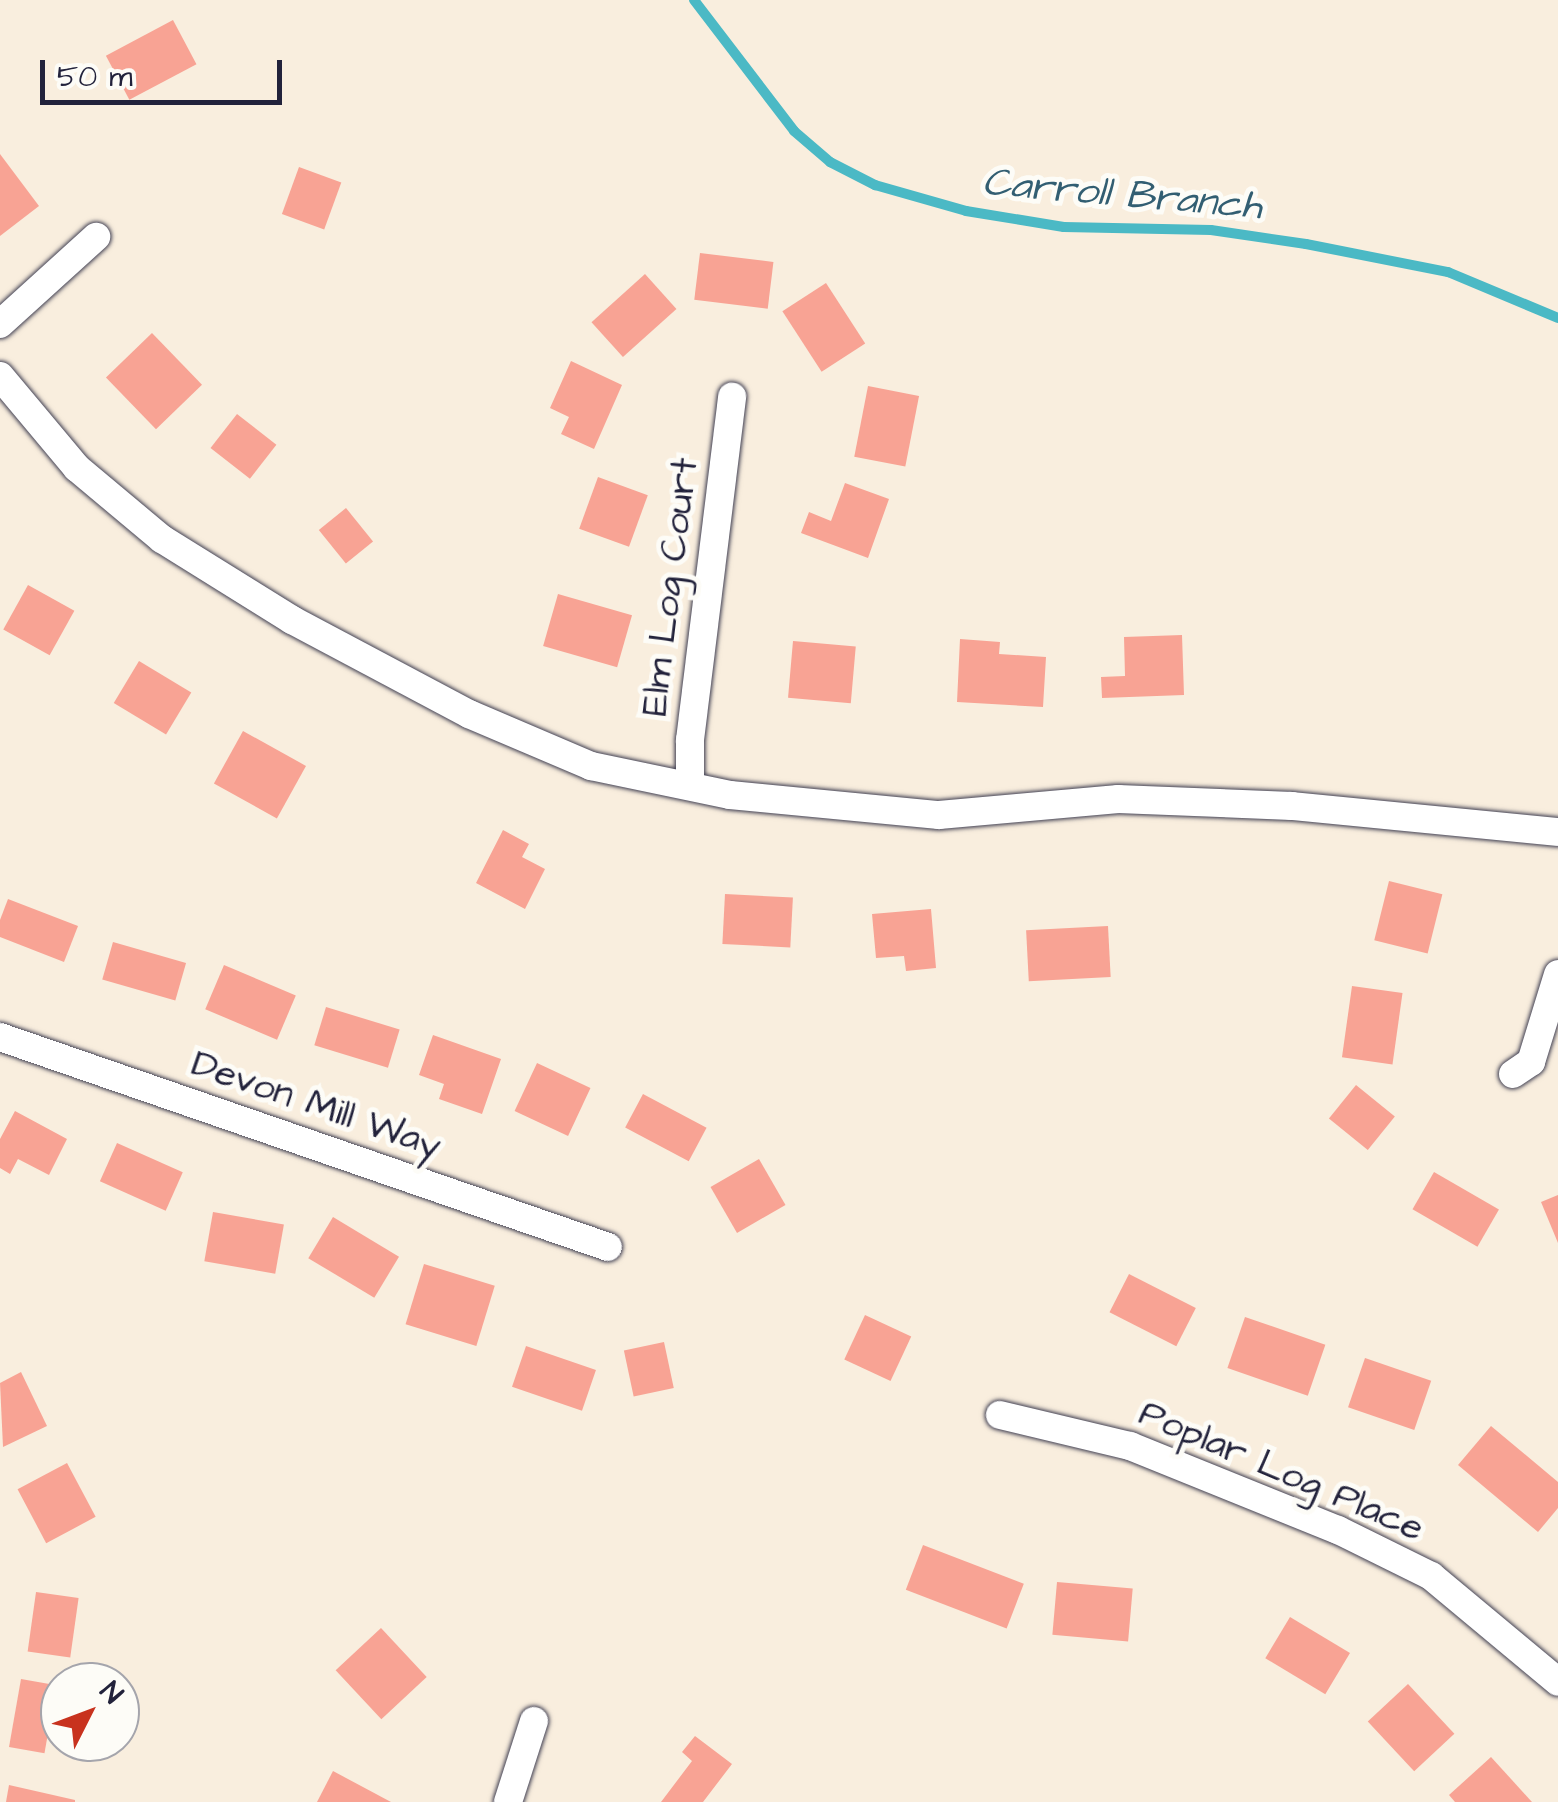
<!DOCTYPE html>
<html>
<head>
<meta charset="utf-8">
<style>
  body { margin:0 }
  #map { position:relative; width:1558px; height:1802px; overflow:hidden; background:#f9eede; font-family:"Architects Daughter",sans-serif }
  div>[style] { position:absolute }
  .stream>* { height:10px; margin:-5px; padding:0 5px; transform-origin:5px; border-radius:5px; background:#4bb9c5 }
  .building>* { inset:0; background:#f8a394; transform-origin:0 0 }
  .roads { filter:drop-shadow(0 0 2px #424153) drop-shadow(0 0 2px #424153) }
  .minor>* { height:28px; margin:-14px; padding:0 14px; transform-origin:14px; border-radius:14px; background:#fff }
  span { translate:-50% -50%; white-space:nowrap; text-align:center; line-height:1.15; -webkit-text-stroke:10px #fdfcf7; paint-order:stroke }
  .street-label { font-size:38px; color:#22223b }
  .water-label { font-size:40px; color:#325e72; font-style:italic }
  .north { position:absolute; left:40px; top:1662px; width:100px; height:100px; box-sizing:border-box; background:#fdfcf7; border:2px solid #a5a5ac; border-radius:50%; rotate:48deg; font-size:28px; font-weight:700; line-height:40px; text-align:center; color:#22223b }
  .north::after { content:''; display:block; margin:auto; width:35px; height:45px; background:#c8321e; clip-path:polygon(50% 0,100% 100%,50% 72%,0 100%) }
  .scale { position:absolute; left:40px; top:60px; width:242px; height:45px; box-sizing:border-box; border:5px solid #22223b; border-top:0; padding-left:12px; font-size:30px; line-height:35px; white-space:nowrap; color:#22223b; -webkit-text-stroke:8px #fdfcf7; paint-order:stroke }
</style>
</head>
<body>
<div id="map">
  <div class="stream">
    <div style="left:694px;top:0;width:165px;rotate:52.6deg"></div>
    <div style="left:794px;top:131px;width:48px;rotate:40.7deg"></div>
    <div style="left:830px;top:162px;width:51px;rotate:27.1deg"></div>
    <div style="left:875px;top:185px;width:95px;rotate:15.9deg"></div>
    <div style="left:966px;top:211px;width:99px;rotate:9.3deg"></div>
    <div style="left:1064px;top:227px;width:147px;rotate:1.2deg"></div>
    <div style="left:1211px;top:230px;width:96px;rotate:8.4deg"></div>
    <div style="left:1306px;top:244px;width:145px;rotate:11.2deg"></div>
    <div style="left:1448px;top:272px;width:119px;rotate:22.7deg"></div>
  </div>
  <div class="building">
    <div style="left:173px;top:20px;width:50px;height:76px;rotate:62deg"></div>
    <div style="clip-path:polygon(0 154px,39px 206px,0 236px)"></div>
    <div style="left:299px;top:167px;width:45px;height:50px;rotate:20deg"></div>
    <div style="left:700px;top:253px;width:74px;height:47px;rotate:7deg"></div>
    <div style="left:645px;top:274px;width:47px;height:72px;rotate:48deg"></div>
    <div style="left:826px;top:283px;width:72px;height:52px;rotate:57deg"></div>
    <div style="left:152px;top:333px;width:72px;height:64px;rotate:46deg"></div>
    <div style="clip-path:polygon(571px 361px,622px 385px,594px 449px,561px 434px,569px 417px,550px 408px)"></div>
    <div style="left:868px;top:386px;width:52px;height:72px;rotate:11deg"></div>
    <div style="left:237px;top:414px;width:50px;height:43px;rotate:38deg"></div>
    <div style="left:598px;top:477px;width:53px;height:55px;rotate:20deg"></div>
    <div style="clip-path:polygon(845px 483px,889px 499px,868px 558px,801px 533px,809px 512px,831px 521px)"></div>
    <div style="left:346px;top:508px;width:43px;height:35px;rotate:51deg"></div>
    <div style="left:28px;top:585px;width:53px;height:51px;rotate:29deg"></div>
    <div style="left:558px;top:594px;width:77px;height:54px;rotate:16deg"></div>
    <div style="clip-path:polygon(1182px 635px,1184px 695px,1102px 698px,1101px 677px,1125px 676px,1124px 637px)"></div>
    <div style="clip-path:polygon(960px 639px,1000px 642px,999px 654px,1046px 657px,1043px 707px,957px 702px)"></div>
    <div style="left:793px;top:641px;width:63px;height:57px;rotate:5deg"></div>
    <div style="left:139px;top:661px;width:61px;height:49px;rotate:31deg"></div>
    <div style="left:243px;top:731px;width:72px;height:60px;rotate:29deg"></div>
    <div style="clip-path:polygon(503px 830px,529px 844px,522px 857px,545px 869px,525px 909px,476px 883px)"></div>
    <div style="left:1389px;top:881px;width:55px;height:61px;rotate:14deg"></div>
    <div style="left:725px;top:894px;width:68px;height:50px;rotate:3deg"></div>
    <div style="clip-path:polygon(8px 899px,78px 926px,64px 962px,0 937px,0 920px)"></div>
    <div style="clip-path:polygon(931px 909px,936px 968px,906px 971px,904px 956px,876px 958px,872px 914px)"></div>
    <div style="left:1108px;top:926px;width:51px;height:82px;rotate:87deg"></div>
    <div style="left:113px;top:942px;width:76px;height:39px;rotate:16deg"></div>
    <div style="left:224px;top:965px;width:78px;height:48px;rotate:23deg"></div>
    <div style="left:1352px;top:986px;width:51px;height:72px;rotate:8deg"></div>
    <div style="left:326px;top:1007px;width:77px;height:40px;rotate:17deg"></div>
    <div style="clip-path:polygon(433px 1035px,501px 1059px,482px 1114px,439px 1099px,444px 1084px,419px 1075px)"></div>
    <div style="left:537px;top:1063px;width:59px;height:53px;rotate:25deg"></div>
    <div style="left:1356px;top:1085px;width:50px;height:43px;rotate:39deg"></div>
    <div style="left:643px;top:1094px;width:72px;height:38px;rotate:28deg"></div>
    <div style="clip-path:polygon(15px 1111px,67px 1139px,49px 1175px,18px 1159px,10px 1174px,0 1168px,0 1139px)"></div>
    <div style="left:117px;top:1143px;width:72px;height:42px;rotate:24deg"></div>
    <div style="left:759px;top:1159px;width:53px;height:56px;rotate:60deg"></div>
    <div style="left:1434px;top:1172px;width:75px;height:43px;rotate:30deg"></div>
    <div style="clip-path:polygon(1558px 1195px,1558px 1243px,1541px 1202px)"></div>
    <div style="left:213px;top:1212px;width:72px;height:50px;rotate:10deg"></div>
    <div style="left:333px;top:1217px;width:77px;height:48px;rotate:31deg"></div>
    <div style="left:424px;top:1264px;width:74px;height:63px;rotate:17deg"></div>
    <div style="left:1129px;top:1274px;width:75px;height:43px;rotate:27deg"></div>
    <div style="left:865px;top:1315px;width:51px;height:49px;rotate:25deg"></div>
    <div style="left:1245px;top:1317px;width:85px;height:54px;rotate:19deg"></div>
    <div style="left:664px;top:1342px;width:47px;height:41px;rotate:78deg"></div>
    <div style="left:526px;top:1346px;width:74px;height:43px;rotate:19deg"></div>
    <div style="left:1365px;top:1358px;width:70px;height:52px;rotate:19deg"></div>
    <div style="clip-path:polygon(21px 1372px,47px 1426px,3px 1447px,0 1383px)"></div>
    <div style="clip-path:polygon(1491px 1426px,1558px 1482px,1558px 1508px,1538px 1532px,1458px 1465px)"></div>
    <div style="left:67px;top:1463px;width:61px;height:56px;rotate:62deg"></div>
    <div style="left:923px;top:1545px;width:108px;height:48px;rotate:21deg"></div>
    <div style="left:1057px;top:1582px;width:76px;height:53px;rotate:5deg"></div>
    <div style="left:36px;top:1592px;width:43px;height:60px;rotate:8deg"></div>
    <div style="left:1290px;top:1617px;width:70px;height:48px;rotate:31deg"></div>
    <div style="left:381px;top:1628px;width:67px;height:62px;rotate:47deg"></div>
    <div style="left:21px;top:1679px;width:36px;height:69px;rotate:10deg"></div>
    <div style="left:1408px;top:1684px;width:68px;height:55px;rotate:47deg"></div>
    <div style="clip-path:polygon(695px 1736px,732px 1764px,703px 1802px,661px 1802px,692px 1761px,682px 1752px)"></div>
    <div style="clip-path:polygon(1491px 1757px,1532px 1802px,1455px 1802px,1449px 1795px)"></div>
    <div style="clip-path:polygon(333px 1771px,391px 1802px,317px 1802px)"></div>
    <div style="clip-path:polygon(9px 1785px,75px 1800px,75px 1802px,6px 1802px)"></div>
  </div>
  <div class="roads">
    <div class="minor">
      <div style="left:0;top:324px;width:130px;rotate:-42.2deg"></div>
      <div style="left:0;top:376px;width:120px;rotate:50.1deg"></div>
      <div style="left:77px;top:468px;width:111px;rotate:39.9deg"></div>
      <div style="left:162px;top:539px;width:153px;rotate:31.9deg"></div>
      <div style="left:292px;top:620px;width:200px;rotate:28deg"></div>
      <div style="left:469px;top:714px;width:133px;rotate:23.1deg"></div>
      <div style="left:591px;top:766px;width:142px;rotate:11.8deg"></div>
      <div style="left:730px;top:795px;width:210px;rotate:5.5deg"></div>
      <div style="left:939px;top:815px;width:180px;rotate:-5.1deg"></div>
      <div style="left:1118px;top:799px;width:174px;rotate:2.3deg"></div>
      <div style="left:1292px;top:806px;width:267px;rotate:5.6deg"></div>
      <div style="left:690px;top:786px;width:46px;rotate:-90deg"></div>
      <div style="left:690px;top:740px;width:346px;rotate:-83deg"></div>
      <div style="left:0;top:1037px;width:643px;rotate:19.05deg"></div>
      <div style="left:1513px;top:1074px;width:22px;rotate:-34deg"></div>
      <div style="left:1531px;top:1062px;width:92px;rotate:-72.9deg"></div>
      <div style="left:1000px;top:1415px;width:134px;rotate:13.4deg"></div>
      <div style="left:1130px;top:1446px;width:224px;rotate:22deg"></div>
      <div style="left:1338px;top:1530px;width:104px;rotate:26.3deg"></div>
      <div style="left:1431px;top:1576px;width:165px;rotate:39.8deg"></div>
      <div style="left:508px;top:1802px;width:85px;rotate:-72.2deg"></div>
    </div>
  </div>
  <div class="street-label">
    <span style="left:671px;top:587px;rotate:-83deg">Elm Log Court</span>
    <span style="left:316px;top:1106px;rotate:19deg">Devon Mill Way</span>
    <span style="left:1281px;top:1472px;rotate:23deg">Poplar Log Place</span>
  </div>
  <div class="water-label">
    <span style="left:1122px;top:195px;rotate:5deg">Carroll Branch</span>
  </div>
  <div class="north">N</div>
  <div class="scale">50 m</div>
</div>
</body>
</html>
